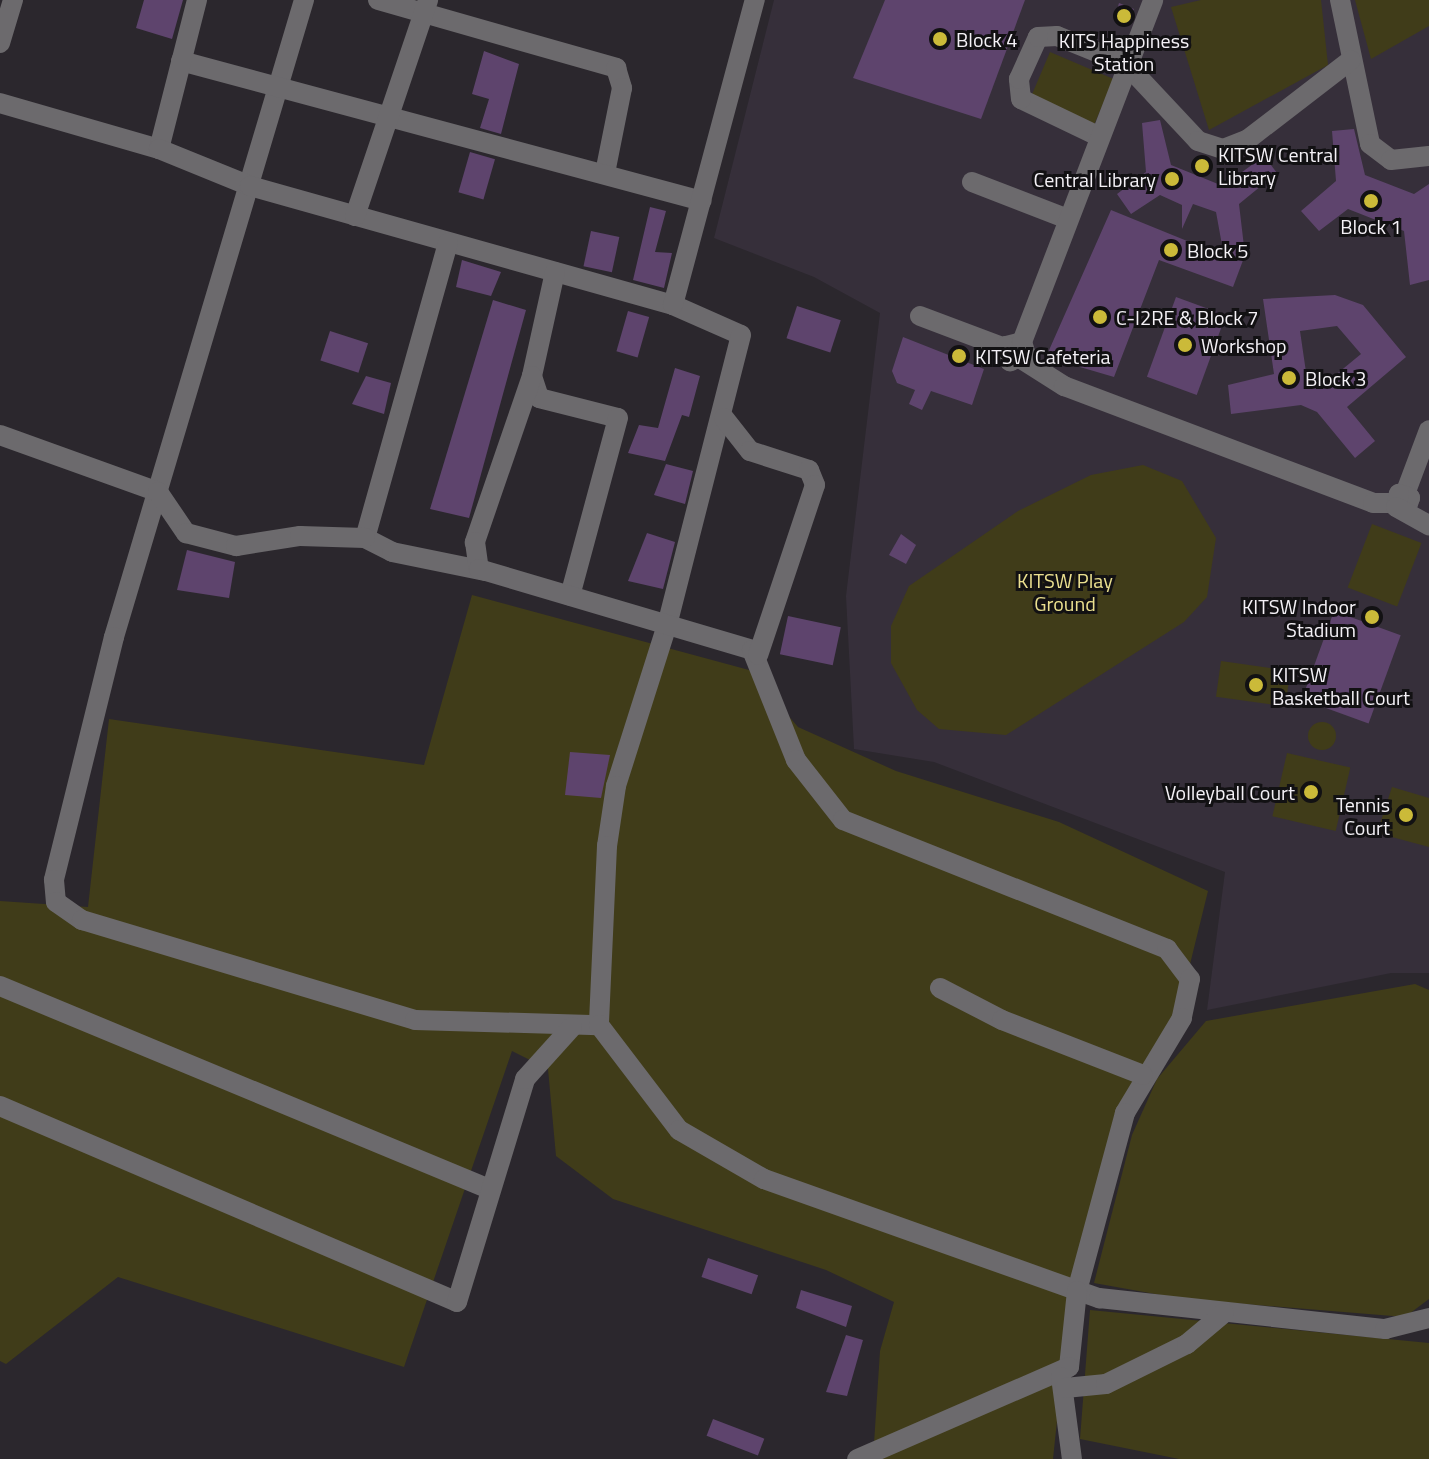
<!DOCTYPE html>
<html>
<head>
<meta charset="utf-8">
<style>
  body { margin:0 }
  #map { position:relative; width:1429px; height:1459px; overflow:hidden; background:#2b272d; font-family:"Titillium Web",sans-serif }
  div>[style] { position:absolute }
  .built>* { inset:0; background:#362f3a }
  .green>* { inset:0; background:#403c19; transform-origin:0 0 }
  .round { border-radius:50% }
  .building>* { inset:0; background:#5e446d; transform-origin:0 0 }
  .minor>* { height:20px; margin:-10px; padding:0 10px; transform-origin:10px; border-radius:10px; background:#6c6a6d }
  .dots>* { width:22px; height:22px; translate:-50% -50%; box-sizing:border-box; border:4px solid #121113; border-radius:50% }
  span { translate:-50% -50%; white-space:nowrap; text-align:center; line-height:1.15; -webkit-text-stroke:6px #121113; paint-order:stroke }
  .poi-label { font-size:20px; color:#f4f1f6 }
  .left { translate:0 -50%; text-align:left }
  .right { translate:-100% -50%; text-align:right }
  .park-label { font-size:20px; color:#ebe08f }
</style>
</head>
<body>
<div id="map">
  <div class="built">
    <div style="clip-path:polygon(774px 0,1429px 0,1429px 973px,1391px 973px,1207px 1010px,1225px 872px,934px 762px,854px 749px,846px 596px,880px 313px,814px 277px,714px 238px)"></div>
  </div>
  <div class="green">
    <div style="clip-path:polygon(1201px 0,1321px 0,1328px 65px,1209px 130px,1171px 7px)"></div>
    <div style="clip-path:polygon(1355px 0,1429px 0,1429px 26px,1371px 59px)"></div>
    <div style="left:1050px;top:52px;width:69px;height:53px;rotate:23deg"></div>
    <div style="clip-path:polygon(1143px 465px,1182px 481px,1216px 538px,1207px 597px,1184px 622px,1006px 735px,939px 729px,917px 710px,891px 663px,891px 626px,909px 586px,1018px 511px,1091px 475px)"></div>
    <div style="left:1372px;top:524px;width:53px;height:68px;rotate:21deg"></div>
    <div style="clip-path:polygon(472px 595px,749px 670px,798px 727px,896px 771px,1059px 822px,1208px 891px,1179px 1009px,1108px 1140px,1072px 1277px,1053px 1459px,873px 1459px,880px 1351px,894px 1302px,826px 1270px,613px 1199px,556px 1156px,548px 1069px,512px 1051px,404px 1367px,118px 1277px,6px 1364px,0 1361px,0 901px,88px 907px,109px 719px,424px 765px)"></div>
    <div style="left:1221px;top:661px;width:70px;height:36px;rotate:8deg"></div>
    <div class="round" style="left:1308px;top:722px;width:28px;height:28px"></div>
    <div style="left:1287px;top:753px;width:65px;height:65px;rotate:13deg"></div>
    <div style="clip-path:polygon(1392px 787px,1429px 798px,1429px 847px,1377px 833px)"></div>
    <div style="clip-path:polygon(1415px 984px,1429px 990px,1429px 1299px,1405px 1317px,1183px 1299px,1094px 1283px,1132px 1135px,1157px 1079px,1206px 1021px)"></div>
    <div style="clip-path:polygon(1090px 1310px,1429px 1343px,1429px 1459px,1179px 1459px,1080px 1439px)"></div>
  </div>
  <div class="building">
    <div style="clip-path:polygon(144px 0,183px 0,172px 39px,136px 28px)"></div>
    <div style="clip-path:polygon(885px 0,1025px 0,981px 119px,853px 78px)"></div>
    <div style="clip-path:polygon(1119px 3px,1134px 9px,1128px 21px,1115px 17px)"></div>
    <div style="clip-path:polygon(484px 51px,519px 64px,501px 134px,480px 128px,489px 99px,472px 94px)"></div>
    <div style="clip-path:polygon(1160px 120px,1171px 165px,1223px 186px,1264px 156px,1277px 173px,1239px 204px,1245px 255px,1233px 287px,1159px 260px,1114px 377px,1046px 357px,1111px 210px,1224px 256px,1216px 212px,1193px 204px,1182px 229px,1182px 205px,1160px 195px,1131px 214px,1117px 194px,1146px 172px,1142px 123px)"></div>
    <div style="clip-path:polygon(1354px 129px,1365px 175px,1414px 194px,1429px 184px,1429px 280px,1410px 285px,1404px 231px,1348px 209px,1319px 231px,1301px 211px,1336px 181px,1332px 131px)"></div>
    <div style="left:470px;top:152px;width:26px;height:42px;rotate:16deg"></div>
    <div style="clip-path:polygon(650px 207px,666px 211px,655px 252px,672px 253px,664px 288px,633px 280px)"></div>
    <div style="left:591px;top:231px;width:29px;height:36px;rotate:12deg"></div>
    <div style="clip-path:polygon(462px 260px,501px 272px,491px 296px,456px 287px)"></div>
    <div style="clip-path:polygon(evenodd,1335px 295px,1363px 305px,1406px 357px,1347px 407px,1375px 441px,1355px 458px,1317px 412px,1301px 405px,1231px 414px,1228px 385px,1274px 374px,1263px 299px,1335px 295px,1337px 326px,1361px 354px,1327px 382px,1306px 372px,1300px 331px,1337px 326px)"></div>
    <div style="left:1176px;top:297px;width:53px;height:85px;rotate:20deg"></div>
    <div style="clip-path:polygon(493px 300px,526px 310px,469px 518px,430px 509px)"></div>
    <div style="left:797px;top:306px;width:46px;height:34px;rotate:18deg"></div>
    <div style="left:628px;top:311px;width:22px;height:42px;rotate:16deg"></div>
    <div style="left:330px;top:331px;width:40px;height:31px;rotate:18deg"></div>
    <div style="clip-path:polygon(903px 337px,984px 369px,972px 405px,931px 391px,922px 410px,909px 404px,915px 390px,897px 383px,892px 371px)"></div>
    <div style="clip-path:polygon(675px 368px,700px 376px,689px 417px,682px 415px,665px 461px,628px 453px,639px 425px,658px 428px)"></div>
    <div style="clip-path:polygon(366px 376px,391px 383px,384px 414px,352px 404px)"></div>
    <div style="clip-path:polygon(666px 464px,693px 471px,685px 504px,654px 495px)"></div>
    <div style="clip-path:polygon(647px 533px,675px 542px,663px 589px,628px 581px)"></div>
    <div style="clip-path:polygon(901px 534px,916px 545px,906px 564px,889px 555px)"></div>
    <div style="clip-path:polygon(187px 550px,235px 562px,229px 598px,177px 590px)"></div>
    <div style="left:1334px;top:611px;width:71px;height:94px;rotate:20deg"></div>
    <div style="left:788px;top:616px;width:54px;height:39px;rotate:12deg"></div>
    <div style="clip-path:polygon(570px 752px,610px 755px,601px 798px,565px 795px)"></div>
    <div style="left:708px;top:1258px;width:53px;height:20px;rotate:19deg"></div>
    <div style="clip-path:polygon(801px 1290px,852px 1306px,846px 1327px,796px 1308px)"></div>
    <div style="clip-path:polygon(846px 1335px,863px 1340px,847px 1396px,826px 1392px)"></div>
    <div style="left:713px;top:1419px;width:55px;height:18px;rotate:21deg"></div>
  </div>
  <div class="minor">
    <div style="left:304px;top:0;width:665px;rotate:106.61deg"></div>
    <div style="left:114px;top:637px;width:250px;rotate:103.9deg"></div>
    <div style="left:54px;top:880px;width:22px;rotate:85deg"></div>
    <div style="left:56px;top:902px;width:32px;rotate:35deg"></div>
    <div style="left:82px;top:920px;width:348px;rotate:16.7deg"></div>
    <div style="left:415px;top:1020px;width:184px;rotate:1.6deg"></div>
    <div style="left:378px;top:0;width:248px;rotate:15.9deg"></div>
    <div style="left:616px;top:68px;width:21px;rotate:73deg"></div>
    <div style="left:622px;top:88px;width:87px;rotate:101.3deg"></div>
    <div style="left:1340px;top:0;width:147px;rotate:78.2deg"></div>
    <div style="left:1370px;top:144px;width:26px;rotate:37deg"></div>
    <div style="left:1391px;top:160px;width:38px;rotate:-6deg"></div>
    <div style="left:0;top:43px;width:45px;rotate:-73.2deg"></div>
    <div style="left:181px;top:61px;width:539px;rotate:15.04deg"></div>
    <div style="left:0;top:103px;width:166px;rotate:16.1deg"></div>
    <div style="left:159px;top:149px;width:154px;rotate:-75.7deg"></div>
    <div style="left:1098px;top:136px;width:85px;rotate:-154.3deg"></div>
    <div style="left:1021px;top:99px;width:20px;rotate:-96deg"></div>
    <div style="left:1019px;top:79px;width:46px;rotate:-65.7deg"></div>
    <div style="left:1038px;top:37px;width:19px;rotate:-3deg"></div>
    <div style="left:1057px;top:36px;width:74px;rotate:22.1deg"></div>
    <div style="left:1126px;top:64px;width:105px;rotate:46.9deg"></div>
    <div style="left:1198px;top:141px;width:26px;rotate:18deg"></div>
    <div style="left:1223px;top:149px;width:26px;rotate:-21deg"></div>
    <div style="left:1247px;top:140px;width:131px;rotate:-37.6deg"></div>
    <div style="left:159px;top:149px;width:98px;rotate:22.1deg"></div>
    <div style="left:250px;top:186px;width:439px;rotate:15.7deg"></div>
    <div style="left:673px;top:305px;width:74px;rotate:23.8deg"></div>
    <div style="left:741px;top:335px;width:299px;rotate:104.3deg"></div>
    <div style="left:667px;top:625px;width:169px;rotate:107.6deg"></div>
    <div style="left:616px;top:786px;width:61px;rotate:98.5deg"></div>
    <div style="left:607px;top:846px;width:179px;rotate:92.6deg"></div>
    <div style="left:599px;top:1025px;width:132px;rotate:52.7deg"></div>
    <div style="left:679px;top:1130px;width:98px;rotate:30deg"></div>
    <div style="left:764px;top:1179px;width:356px;rotate:19.6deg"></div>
    <div style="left:1099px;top:1298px;width:288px;rotate:6.2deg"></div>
    <div style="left:1385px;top:1329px;width:45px;rotate:-14deg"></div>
    <div style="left:972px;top:182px;width:103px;rotate:21.1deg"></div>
    <div style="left:355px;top:216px;width:228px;rotate:-71.3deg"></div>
    <div style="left:448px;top:243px;width:306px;rotate:105.7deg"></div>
    <div style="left:365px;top:538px;width:30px;rotate:27deg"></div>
    <div style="left:392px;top:552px;width:95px;rotate:11.5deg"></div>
    <div style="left:555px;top:272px;width:107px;rotate:102.5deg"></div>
    <div style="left:532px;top:376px;width:23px;rotate:72deg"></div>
    <div style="left:539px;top:398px;width:81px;rotate:14.2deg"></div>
    <div style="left:618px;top:418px;width:184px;rotate:105.1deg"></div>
    <div style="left:673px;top:305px;width:316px;rotate:-75deg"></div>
    <div style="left:920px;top:316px;width:91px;rotate:20.6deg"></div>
    <div style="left:1022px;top:342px;width:16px;rotate:166deg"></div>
    <div style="left:1006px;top:346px;width:16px;rotate:75deg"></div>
    <div style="left:1010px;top:361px;width:17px;rotate:-21deg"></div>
    <div style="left:1026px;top:355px;width:14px;rotate:-107deg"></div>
    <div style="left:1022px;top:342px;width:366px;rotate:-69deg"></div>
    <div style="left:1023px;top:360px;width:49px;rotate:32.4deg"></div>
    <div style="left:1064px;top:386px;width:330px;rotate:20.7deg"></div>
    <div style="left:1373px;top:503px;width:21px"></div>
    <div style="left:532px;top:376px;width:176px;rotate:109deg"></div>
    <div style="left:475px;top:542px;width:27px;rotate:82deg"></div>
    <div style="left:479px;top:569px;width:285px;rotate:16.5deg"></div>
    <div style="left:752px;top:650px;width:118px;rotate:68.2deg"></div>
    <div style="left:796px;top:760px;width:76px;rotate:51.9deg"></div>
    <div style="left:843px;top:820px;width:349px;rotate:21.7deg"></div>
    <div style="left:1167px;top:949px;width:38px;rotate:53deg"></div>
    <div style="left:1190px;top:979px;width:40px;rotate:102deg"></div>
    <div style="left:1182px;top:1018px;width:111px;rotate:121deg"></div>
    <div style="left:1125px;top:1113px;width:184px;rotate:105.1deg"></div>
    <div style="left:1077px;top:1291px;width:76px;rotate:96deg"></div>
    <div style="left:1069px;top:1367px;width:231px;rotate:156.5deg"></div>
    <div style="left:724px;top:418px;width:42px;rotate:51.8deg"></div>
    <div style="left:750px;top:451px;width:62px;rotate:17.9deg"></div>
    <div style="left:809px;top:470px;width:16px;rotate:68deg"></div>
    <div style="left:815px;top:485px;width:179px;rotate:108.5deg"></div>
    <div style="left:0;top:435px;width:168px;rotate:19.8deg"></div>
    <div style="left:158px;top:492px;width:50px;rotate:55.7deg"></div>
    <div style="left:186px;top:533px;width:52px;rotate:14.6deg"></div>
    <div style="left:236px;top:546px;width:65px;rotate:-8.9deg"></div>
    <div style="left:300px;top:536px;width:65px;rotate:1.8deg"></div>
    <div style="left:1405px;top:494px;width:68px;rotate:-69.4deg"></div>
    <div style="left:1406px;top:510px;width:13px;rotate:-72deg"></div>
    <div style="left:1410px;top:498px;width:12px;rotate:-160deg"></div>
    <div style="left:1399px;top:494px;width:13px;rotate:103deg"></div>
    <div style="left:1396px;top:507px;width:38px;rotate:29deg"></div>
    <div style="left:0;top:986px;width:529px;rotate:22.54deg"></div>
    <div style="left:940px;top:988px;width:70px;rotate:27.3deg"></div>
    <div style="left:1002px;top:1020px;width:151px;rotate:21.3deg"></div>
    <div style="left:0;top:1106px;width:497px;rotate:23.2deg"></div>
    <div style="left:457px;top:1302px;width:233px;rotate:-73deg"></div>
    <div style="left:525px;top:1079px;width:70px;rotate:-47.9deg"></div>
    <div style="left:1061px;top:1377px;width:83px;rotate:82.4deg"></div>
    <div style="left:1065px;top:1388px;width:41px;rotate:-5.6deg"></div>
    <div style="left:1106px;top:1384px;width:90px;rotate:-26.3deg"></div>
    <div style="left:1187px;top:1344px;width:48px;rotate:-40deg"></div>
  </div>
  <div class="dots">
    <div style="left:1124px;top:16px;background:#cbba39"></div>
    <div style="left:940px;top:39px;background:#cbba39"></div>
    <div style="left:1202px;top:166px;background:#cbba39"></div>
    <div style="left:1172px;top:179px;background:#cbba39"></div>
    <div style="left:1371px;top:201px;background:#cbba39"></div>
    <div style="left:1171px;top:250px;background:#cbba39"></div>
    <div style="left:1100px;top:317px;background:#cbba39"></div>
    <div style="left:1185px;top:345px;background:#cbba39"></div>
    <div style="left:959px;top:356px;background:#cbba39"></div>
    <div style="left:1289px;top:378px;background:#cbba39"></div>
    <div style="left:1372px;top:617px;background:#cbba39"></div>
    <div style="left:1256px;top:685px;background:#cbba39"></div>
    <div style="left:1311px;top:792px;background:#cbba39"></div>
    <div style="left:1406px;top:815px;background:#cbba39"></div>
  </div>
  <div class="poi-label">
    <span class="left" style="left:956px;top:39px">Block 4</span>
    <span style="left:1124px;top:52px">KITS Happiness<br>Station</span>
    <span class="left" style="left:1218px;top:166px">KITSW Central<br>Library</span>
    <span class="right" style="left:1156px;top:179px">Central Library</span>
    <span style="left:1371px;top:226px">Block 1</span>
    <span class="left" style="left:1187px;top:250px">Block 5</span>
    <span class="left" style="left:1116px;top:317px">C-I2RE &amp; Block 7</span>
    <span class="left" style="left:1201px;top:345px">Workshop</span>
    <span class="left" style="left:975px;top:356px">KITSW Cafeteria</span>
    <span class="left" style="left:1305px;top:378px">Block 3</span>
    <span class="right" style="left:1356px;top:618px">KITSW Indoor<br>Stadium</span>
    <span class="left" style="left:1272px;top:686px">KITSW<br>Basketball Court</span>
    <span class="right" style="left:1295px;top:792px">Volleyball Court</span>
    <span class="right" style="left:1390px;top:816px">Tennis<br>Court</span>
  </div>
  <div class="park-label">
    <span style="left:1065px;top:592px">KITSW Play<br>Ground</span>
  </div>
</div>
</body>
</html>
